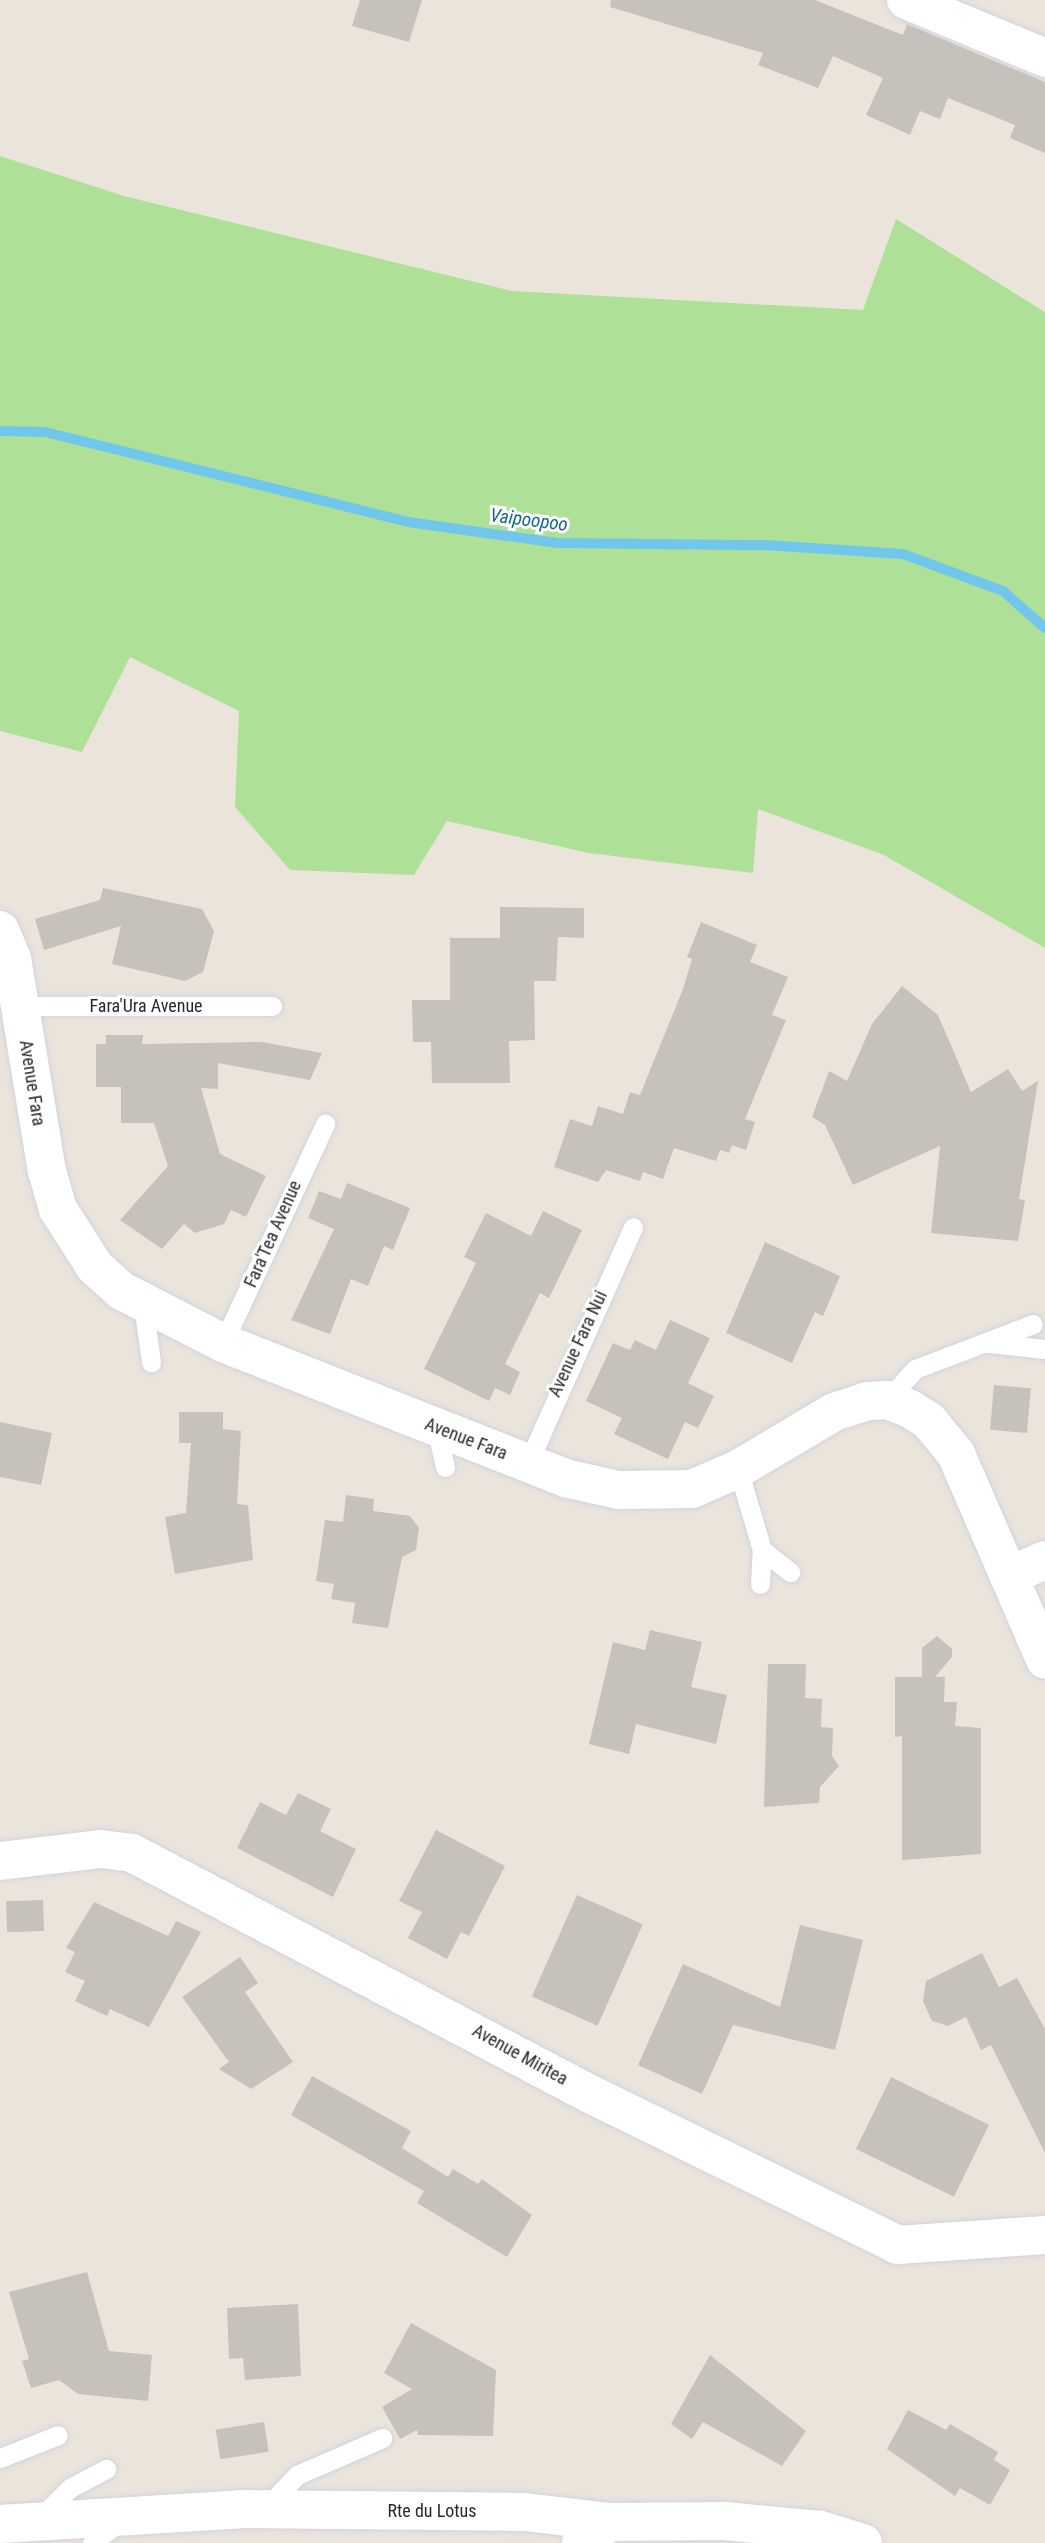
<!DOCTYPE html>
<html>
<head>
<meta charset="utf-8">
<style>
  body { margin:0 }
  #map { position:relative; width:1045px; height:2543px; overflow:hidden; background:#ebe4db; font-family:"Roboto Condensed",sans-serif }
  div>[style] { position:absolute }
  .green>* { inset:0; background:#afe098 }
  .stream>* { height:10px; margin:-5px; padding:0 5px; transform-origin:5px; border-radius:5px; background:#70c7eb }
  .building>* { inset:0; background:#c6c1bb; transform-origin:0 0 }
  .roads { filter:drop-shadow(0 0 2px #d0d3e2) drop-shadow(0 0 2px #d0d3e2) }
  .service>* { height:19px; margin:-9.5px; padding:0 9.5px; transform-origin:9.5px; border-radius:9.5px; background:#fff }
  .minor>* { height:38px; margin:-19px; padding:0 19px; transform-origin:19px; border-radius:19px; background:#fff }
  .secondary>* { height:38px; margin:-19px; padding:0 19px; transform-origin:19px; border-radius:19px; background:#fff }
  span { translate:-50% -50%; white-space:nowrap; text-align:center; line-height:1.15; -webkit-text-stroke:6px #fff; paint-order:stroke }
  .street-label { font-size:18px; color:#292929 }
  .water-label { font-size:19px; color:#116595; font-style:italic }
</style>
</head>
<body>
<div id="map">
  <div class="green">
    <div style="clip-path:polygon(0 156px,124px 196px,512px 291px,863px 310px,896px 219px,1045px 312px,1045px 948px,884px 855px,758px 809px,753px 873px,589px 853px,447px 821px,414px 875px,290px 870px,235px 807px,239px 711px,130px 657px,82px 752px,0 731px)"></div>
  </div>
  <div class="stream">
    <div style="left:0;top:431px;width:45px;rotate:1.3deg"></div>
    <div style="left:45px;top:432px;width:374px;rotate:13.9deg"></div>
    <div style="left:408px;top:522px;width:151px;rotate:8deg"></div>
    <div style="left:558px;top:543px;width:207px;rotate:0.6deg"></div>
    <div style="left:765px;top:545px;width:138px;rotate:3.7deg"></div>
    <div style="left:903px;top:554px;width:107px;rotate:20.3deg"></div>
    <div style="left:1003px;top:591px;width:56px;rotate:41.4deg"></div>
  </div>
  <div class="building">
    <div style="clip-path:polygon(360px 0,422px 0,409px 42px,352px 26px)"></div>
    <div style="clip-path:polygon(611px 0,815px 0,903px 35px,907px 24px,1045px 82px,1045px 153px,1010px 138px,1015px 125px,948px 98px,940px 119px,920px 111px,910px 135px,866px 115px,883px 78px,833px 56px,818px 88px,758px 65px,763px 53px,610px 7px)"></div>
    <div style="clip-path:polygon(103px 888px,202px 909px,214px 931px,203px 972px,185px 981px,112px 964px,121px 926px,44px 950px,35px 919px,100px 900px)"></div>
    <div style="clip-path:polygon(500px 907px,584px 908px,584px 938px,558px 937px,556px 981px,534px 981px,535px 1040px,509px 1041px,510px 1083px,432px 1083px,431px 1042px,413px 1042px,412px 1000px,450px 1000px,450px 938px,500px 938px)"></div>
    <div style="clip-path:polygon(701px 922px,757px 945px,750px 962px,788px 977px,772px 1015px,786px 1020px,745px 1119px,755px 1122px,746px 1150px,732px 1145px,729px 1153px,720px 1150px,716px 1161px,674px 1148px,663px 1179px,643px 1172px,640px 1181px,606px 1170px,598px 1182px,554px 1167px,570px 1119px,592px 1126px,598px 1106px,623px 1114px,630px 1092px,640px 1095px,683px 989px,692px 959px,687px 957px)"></div>
    <div style="clip-path:polygon(902px 986px,938px 1015px,971px 1092px,1008px 1069px,1022px 1091px,1038px 1081px,1019px 1199px,1025px 1200px,1018px 1241px,931px 1233px,940px 1146px,853px 1185px,825px 1125px,812px 1117px,829px 1071px,847px 1081px,872px 1024px)"></div>
    <div style="clip-path:polygon(106px 1035px,143px 1035px,142px 1044px,262px 1042px,322px 1053px,310px 1080px,218px 1063px,218px 1089px,201px 1088px,220px 1154px,266px 1176px,246px 1217px,231px 1210px,224px 1224px,195px 1233px,184px 1224px,162px 1249px,120px 1220px,168px 1166px,154px 1123px,121px 1123px,121px 1087px,96px 1087px,96px 1044px,106px 1044px)"></div>
    <div style="clip-path:polygon(347px 1183px,410px 1208px,393px 1250px,384px 1246px,368px 1286px,351px 1279px,330px 1334px,291px 1320px,334px 1229px,308px 1218px,319px 1191px,341px 1199px)"></div>
    <div style="clip-path:polygon(543px 1211px,582px 1230px,549px 1298px,540px 1293px,505px 1364px,520px 1372px,510px 1395px,495px 1388px,489px 1401px,424px 1369px,476px 1263px,464px 1257px,486px 1213px,531px 1236px)"></div>
    <div style="clip-path:polygon(765px 1242px,840px 1276px,823px 1316px,815px 1312px,792px 1363px,726px 1333px)"></div>
    <div style="clip-path:polygon(670px 1320px,710px 1338px,688px 1383px,714px 1396px,698px 1428px,685px 1422px,668px 1459px,614px 1434px,622px 1418px,586px 1401px,613px 1343px,630px 1350px,635px 1340px,656px 1350px)"></div>
    <div style="left:994px;top:1385px;width:37px;height:45px;rotate:5deg"></div>
    <div style="clip-path:polygon(179px 1412px,223px 1412px,223px 1429px,241px 1431px,237px 1504px,248px 1505px,253px 1560px,175px 1574px,165px 1517px,186px 1513px,191px 1443px,179px 1443px)"></div>
    <div style="clip-path:polygon(0 1422px,52px 1433px,41px 1485px,0 1477px)"></div>
    <div style="clip-path:polygon(346px 1495px,374px 1499px,373px 1511px,410px 1516px,419px 1528px,416px 1550px,402px 1557px,388px 1628px,352px 1623px,355px 1603px,331px 1599px,334px 1584px,316px 1581px,325px 1520px,343px 1522px)"></div>
    <div style="clip-path:polygon(650px 1630px,702px 1642px,691px 1687px,727px 1695px,716px 1744px,636px 1724px,629px 1754px,589px 1744px,613px 1642px,645px 1650px)"></div>
    <div style="clip-path:polygon(937px 1636px,952px 1649px,952px 1657px,935px 1677px,945px 1677px,944px 1702px,957px 1702px,955px 1726px,981px 1728px,981px 1854px,902px 1860px,902px 1736px,895px 1737px,895px 1677px,922px 1677px,922px 1648px)"></div>
    <div style="clip-path:polygon(768px 1664px,806px 1664px,805px 1698px,822px 1699px,821px 1727px,833px 1728px,832px 1756px,839px 1766px,820px 1787px,819px 1803px,764px 1807px)"></div>
    <div style="clip-path:polygon(298px 1793px,331px 1809px,320px 1831px,356px 1849px,333px 1897px,237px 1848px,260px 1802px,286px 1815px)"></div>
    <div style="clip-path:polygon(436px 1830px,505px 1866px,469px 1936px,461px 1932px,447px 1959px,408px 1938px,422px 1912px,399px 1901px)"></div>
    <div style="left:577px;top:1895px;width:72px;height:111px;rotate:24deg"></div>
    <div style="left:43px;top:1900px;width:31px;height:37px;rotate:88deg"></div>
    <div style="clip-path:polygon(94px 1902px,168px 1936px,176px 1921px,201px 1932px,149px 2027px,110px 2009px,107px 2016px,75px 2001px,85px 1981px,65px 1972px,75px 1952px,66px 1948px)"></div>
    <div style="clip-path:polygon(800px 1925px,863px 1940px,835px 2050px,733px 2025px,702px 2094px,638px 2065px,683px 1964px,780px 2007px)"></div>
    <div style="clip-path:polygon(982px 1953px,999px 1987px,1017px 1978px,1045px 2029px,1045px 2153px,991px 2045px,981px 2050px,966px 2017px,948px 2026px,932px 2021px,923px 2001px,926px 1981px)"></div>
    <div style="clip-path:polygon(240px 1957px,258px 1983px,245px 1992px,293px 2062px,251px 2089px,219px 2069px,229px 2062px,182px 1997px)"></div>
    <div style="clip-path:polygon(312px 2076px,411px 2131px,402px 2148px,448px 2177px,453px 2169px,478px 2184px,482px 2179px,532px 2215px,507px 2257px,417px 2203px,424px 2191px,291px 2115px)"></div>
    <div style="left:891px;top:2077px;width:109px;height:80px;rotate:26deg"></div>
    <div style="clip-path:polygon(87px 2272px,109px 2351px,152px 2355px,148px 2401px,78px 2394px,59px 2380px,31px 2388px,22px 2361px,29px 2359px,9px 2292px)"></div>
    <div style="clip-path:polygon(298px 2304px,301px 2376px,245px 2380px,243px 2358px,229px 2359px,227px 2308px)"></div>
    <div style="clip-path:polygon(411px 2323px,496px 2370px,493px 2436px,418px 2435px,417px 2430px,400px 2439px,382px 2407px,412px 2389px,384px 2373px)"></div>
    <div style="clip-path:polygon(710px 2355px,806px 2431px,782px 2466px,703px 2422px,692px 2439px,671px 2424px)"></div>
    <div style="clip-path:polygon(908px 2410px,946px 2430px,950px 2424px,998px 2452px,994px 2460px,1010px 2470px,990px 2505px,960px 2488px,955px 2496px,887px 2449px)"></div>
    <div style="left:264px;top:2422px;width:30px;height:49px;rotate:81deg"></div>
  </div>
  <div class="roads">
    <div class="service">
      <div style="left:19px;top:1006px;width:253px"></div>
      <div style="left:143px;top:1305px;width:58px;rotate:82deg"></div>
      <div style="left:223px;top:1343px;width:242px;rotate:-65deg"></div>
      <div style="left:989px;top:1343px;width:56px;rotate:6.1deg"></div>
      <div style="left:887px;top:1400px;width:42px;rotate:-47.9deg"></div>
      <div style="left:915px;top:1369px;width:126px;rotate:-20.9deg"></div>
      <div style="left:436px;top:1427px;width:41px;rotate:77.3deg"></div>
      <div style="left:528px;top:1463px;width:258px;rotate:-66deg"></div>
      <div style="left:738px;top:1469px;width:84px;rotate:73.5deg"></div>
      <div style="left:762px;top:1550px;width:36px;rotate:38deg"></div>
      <div style="left:760px;top:1584px;width:34px;rotate:-87deg"></div>
      <div style="left:0;top:2458px;width:62px;rotate:-21.6deg"></div>
      <div style="left:265px;top:2509px;width:47px;rotate:-46.7deg"></div>
      <div style="left:297px;top:2475px;width:93px;rotate:-23.5deg"></div>
      <div style="left:40px;top:2518px;width:42px;rotate:-45deg"></div>
      <div style="left:70px;top:2488px;width:41px;rotate:-27.8deg"></div>
      <div style="left:92px;top:2543px;width:36px;rotate:-38deg"></div>
    </div>
    <div class="minor">
      <div style="left:906px;top:0;width:151px;rotate:22.6deg"></div>
      <div style="left:0;top:930px;width:30px;rotate:67deg"></div>
      <div style="left:12px;top:958px;width:216px;rotate:80.7deg"></div>
      <div style="left:47px;top:1171px;width:40px;rotate:74deg"></div>
      <div style="left:58px;top:1209px;width:69px;rotate:57.5deg"></div>
      <div style="left:95px;top:1267px;width:36px;rotate:42deg"></div>
      <div style="left:122px;top:1291px;width:114px;rotate:27.2deg"></div>
      <div style="left:223px;top:1343px;width:372px;rotate:21.5deg"></div>
      <div style="left:569px;top:1479px;width:51px;rotate:12.4deg"></div>
      <div style="left:619px;top:1490px;width:73px;rotate:-0.8deg"></div>
      <div style="left:692px;top:1489px;width:50px;rotate:-23.5deg"></div>
      <div style="left:738px;top:1469px;width:112px;rotate:-30.7deg"></div>
      <div style="left:834px;top:1412px;width:35px;rotate:-18deg"></div>
      <div style="left:867px;top:1401px;width:20px;rotate:-3deg"></div>
      <div style="left:887px;top:1400px;width:25px;rotate:21deg"></div>
      <div style="left:910px;top:1409px;width:22px;rotate:32deg"></div>
      <div style="left:929px;top:1421px;width:43px;rotate:50.7deg"></div>
      <div style="left:956px;top:1454px;width:224px;rotate:66.6deg"></div>
      <div style="left:1009px;top:1576px;width:39px;rotate:-24deg"></div>
      <div style="left:581px;top:2543px;width:36px;rotate:-36deg"></div>
    </div>
    <div class="secondary">
      <div style="left:0;top:1861px;width:102px;rotate:-6.8deg"></div>
      <div style="left:101px;top:1849px;width:31px;rotate:7deg"></div>
      <div style="left:132px;top:1853px;width:515px;rotate:27.76deg"></div>
      <div style="left:588px;top:2093px;width:345px;rotate:26.1deg"></div>
      <div style="left:898px;top:2245px;width:147px;rotate:-3.9deg"></div>
      <div style="left:0;top:2524px;width:242px;rotate:-3.5deg"></div>
      <div style="left:242px;top:2509px;width:283px;rotate:0.6deg"></div>
      <div style="left:525px;top:2512px;width:86px;rotate:6.7deg"></div>
      <div style="left:610px;top:2522px;width:114px;rotate:-0.5deg"></div>
      <div style="left:724px;top:2521px;width:97px;rotate:5.3deg"></div>
      <div style="left:821px;top:2530px;width:44px;rotate:17.2deg"></div>
    </div>
  </div>
  <div class="street-label">
    <span style="left:146px;top:1006px">Fara'Ura Avenue</span>
    <span style="left:32px;top:1083px;rotate:81deg">Avenue Fara</span>
    <span style="left:273px;top:1234px;rotate:-66deg">Fara'Tea Avenue</span>
    <span style="left:578px;top:1344px;rotate:-65deg">Avenue Fara Nui</span>
    <span style="left:466px;top:1439px;rotate:21deg">Avenue Fara</span>
    <span style="left:520px;top:2055px;rotate:29deg">Avenue Miritea</span>
    <span style="left:432px;top:2511px">Rte du Lotus</span>
  </div>
  <div class="water-label">
    <span style="left:529px;top:520px;rotate:7deg">Vaipoopoo</span>
  </div>
</div>
</body>
</html>
